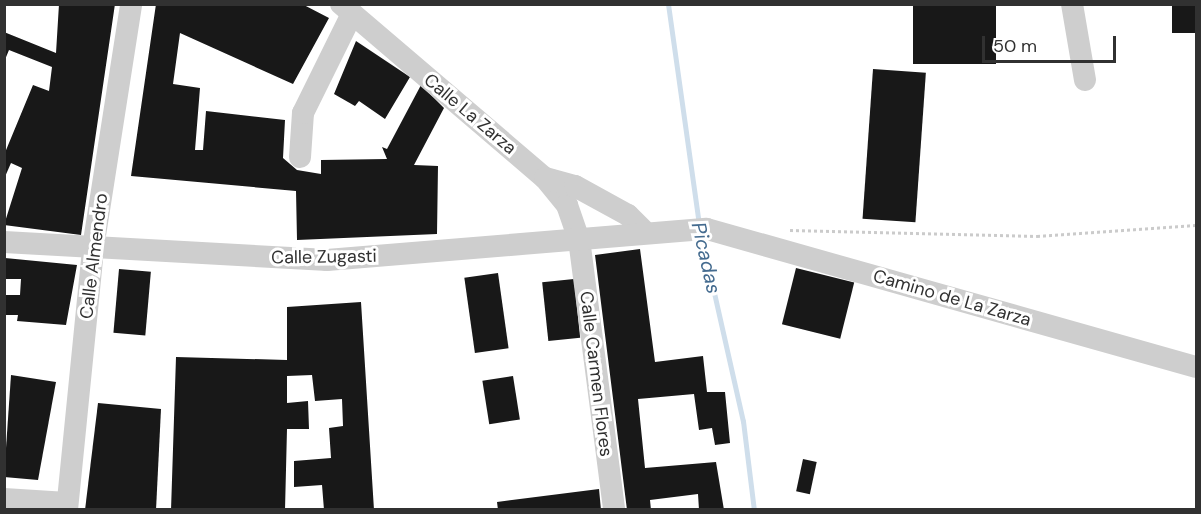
<!DOCTYPE html>
<html>
<head>
<meta charset="utf-8">
<style>
  body { margin:0 }
  #map { position:relative; width:1201px; height:514px; overflow:hidden; background:#fff; font-family:"DM Sans",sans-serif }
  div>[style] { position:absolute }
  .stream>* { height:5px; margin:-2.5px; padding:0 2.5px; transform-origin:2.5px; border-radius:2.5px; background:#cfdeeb }
  .building>* { inset:0; background:#181818; transform-origin:0 0 }
  .path>* { height:3px; margin-top:-1.5px; transform-origin:0; background:repeating-linear-gradient(90deg,#cbcbcb 0 3px,transparent 0 6px) }
  .minor>* { height:22px; margin:-11px; padding:0 11px; transform-origin:11px; border-radius:11px; background:#cecece }
  span { translate:-50% -50%; white-space:nowrap; text-align:center; line-height:1.15; -webkit-text-stroke:6px #fff; paint-order:stroke }
  .street-label { font-size:18px; color:#313131 }
  .water-label { font-size:20px; color:#446b8f; font-style:italic }
  .frame { position:absolute; inset:0; border:6px solid #313131; pointer-events:none }
  .scale { position:absolute; left:982px; top:36px; width:134px; height:27px; box-sizing:border-box; border:3px solid #313131; border-top:0; padding-left:8px; font-size:18px; line-height:21px; white-space:nowrap; color:#313131; -webkit-text-stroke:4px #fff; paint-order:stroke }
</style>
</head>
<body>
<div id="map">
  <div class="stream">
    <div style="left:668px;top:4px;width:223px;rotate:82deg"></div>
    <div style="left:701px;top:235px;width:191px;rotate:77.3deg"></div>
    <div style="left:743px;top:421px;width:90px;rotate:83deg"></div>
  </div>
  <div class="building">
    <div style="clip-path:polygon(59px 4px,115px 4px,81px 235px,4px 225px,22px 168px,11px 163px,4px 179px,4px 155px,33px 85px,49px 91px,52px 67px,9px 50px,4px 62px,4px 32px,56px 53px)"></div>
    <div style="clip-path:polygon(156px 4px,302px 4px,329px 18px,293px 84px,180px 33px,173px 84px,200px 88px,195px 150px,203px 150px,206px 111px,285px 120px,283px 158px,297px 170px,321px 174px,321px 160px,387px 159px,382px 147px,387px 149px,421px 85px,444px 108px,414px 165px,438px 166px,437px 234px,297px 240px,296px 191px,131px 176px)"></div>
    <div style="left:1172px;top:4px;width:24px;height:29px"></div>
    <div style="left:913px;top:5px;width:83px;height:59px"></div>
    <div style="clip-path:polygon(356px 41px,410px 77px,385px 119px,359px 101px,355px 106px,334px 94px)"></div>
    <div style="left:873px;top:69px;width:53px;height:150px;rotate:4deg"></div>
    <div style="clip-path:polygon(640px 249px,655px 362px,703px 356px,707px 392px,725px 392px,730px 443px,715px 445px,712px 428px,699px 430px,694px 394px,638px 399px,645px 468px,716px 462px,724px 510px,699px 510px,698px 494px,650px 500px,651px 510px,627px 510px,595px 255px)"></div>
    <div style="clip-path:polygon(5px 258px,77px 265px,66px 325px,17px 321px,18px 315px,5px 315px,5px 295px,20px 295px,21px 279px,5px 279px)"></div>
    <div style="left:796px;top:268px;width:60px;height:58px;rotate:14deg"></div>
    <div style="left:119px;top:269px;width:32px;height:64px;rotate:5deg"></div>
    <div style="left:498px;top:273px;width:76px;height:34px;rotate:82deg"></div>
    <div style="left:574px;top:279px;width:59px;height:32px;rotate:84deg"></div>
    <div style="clip-path:polygon(361px 302px,374px 510px,324px 510px,322px 485px,294px 487px,294px 461px,331px 458px,329px 428px,343px 426px,342px 399px,315px 401px,312px 375px,287px 376px,287px 403px,308px 401px,309px 429px,287px 429px,285px 510px,171px 510px,176px 357px,287px 360px,287px 307px)"></div>
    <div style="clip-path:polygon(11px 375px,56px 382px,38px 480px,4px 477px)"></div>
    <div style="left:513px;top:376px;width:44px;height:31px;rotate:81deg"></div>
    <div style="clip-path:polygon(98px 403px,161px 409px,156px 510px,85px 510px)"></div>
    <div style="left:803px;top:459px;width:14px;height:33px;rotate:12deg"></div>
    <div style="clip-path:polygon(599px 489px,601px 510px,498px 510px,497px 502px)"></div>
  </div>
  <div class="path">
    <div style="left:790px;top:230px;width:247px;rotate:1.4deg"></div>
    <div style="left:1037px;top:236px;width:159px;rotate:-4deg"></div>
  </div>
  <div class="minor">
    <div style="left:341px;top:4px;width:268px;rotate:40.5deg"></div>
    <div style="left:545px;top:178px;width:35px;rotate:51deg"></div>
    <div style="left:567px;top:205px;width:36px;rotate:71deg"></div>
    <div style="left:579px;top:239px;width:273px;rotate:82.6deg"></div>
    <div style="left:1072px;top:4px;width:77px;rotate:80.3deg"></div>
    <div style="left:300px;top:157px;width:44px;rotate:-86.1deg"></div>
    <div style="left:303px;top:113px;width:110px;rotate:-63.7deg"></div>
    <div style="left:545px;top:178px;width:31px;rotate:15deg"></div>
    <div style="left:575px;top:186px;width:60px;rotate:28.7deg"></div>
    <div style="left:628px;top:215px;width:21px;rotate:45deg"></div>
    <div style="left:4px;top:242px;width:324px;rotate:3.2deg"></div>
    <div style="left:327px;top:260px;width:381px;rotate:-4.7deg"></div>
    <div style="left:707px;top:229px;width:508px;rotate:15.76deg"></div>
    <div style="left:4px;top:499px;width:63px;rotate:3.6deg"></div>
    <div style="left:67px;top:510px;width:263px;rotate:-84.3deg"></div>
    <div style="left:93px;top:248px;width:247px;rotate:-81.1deg"></div>
  </div>
  <div class="street-label">
    <span style="left:470px;top:114px;rotate:40deg">Calle La Zarza</span>
    <span style="left:94px;top:256px;rotate:-83deg">Calle Almendro</span>
    <span style="left:324px;top:257px;rotate:-1deg">Calle Zugasti</span>
    <span style="left:952px;top:298px;rotate:16deg">Camino de La Zarza</span>
    <span style="left:596px;top:374px;rotate:83deg">Calle Carmen Flores</span>
  </div>
  <div class="water-label">
    <span style="left:706px;top:258px;rotate:77deg">Picadas</span>
  </div>
  <div class="frame"></div>
  <div class="scale">50 m</div>
</div>
</body>
</html>
